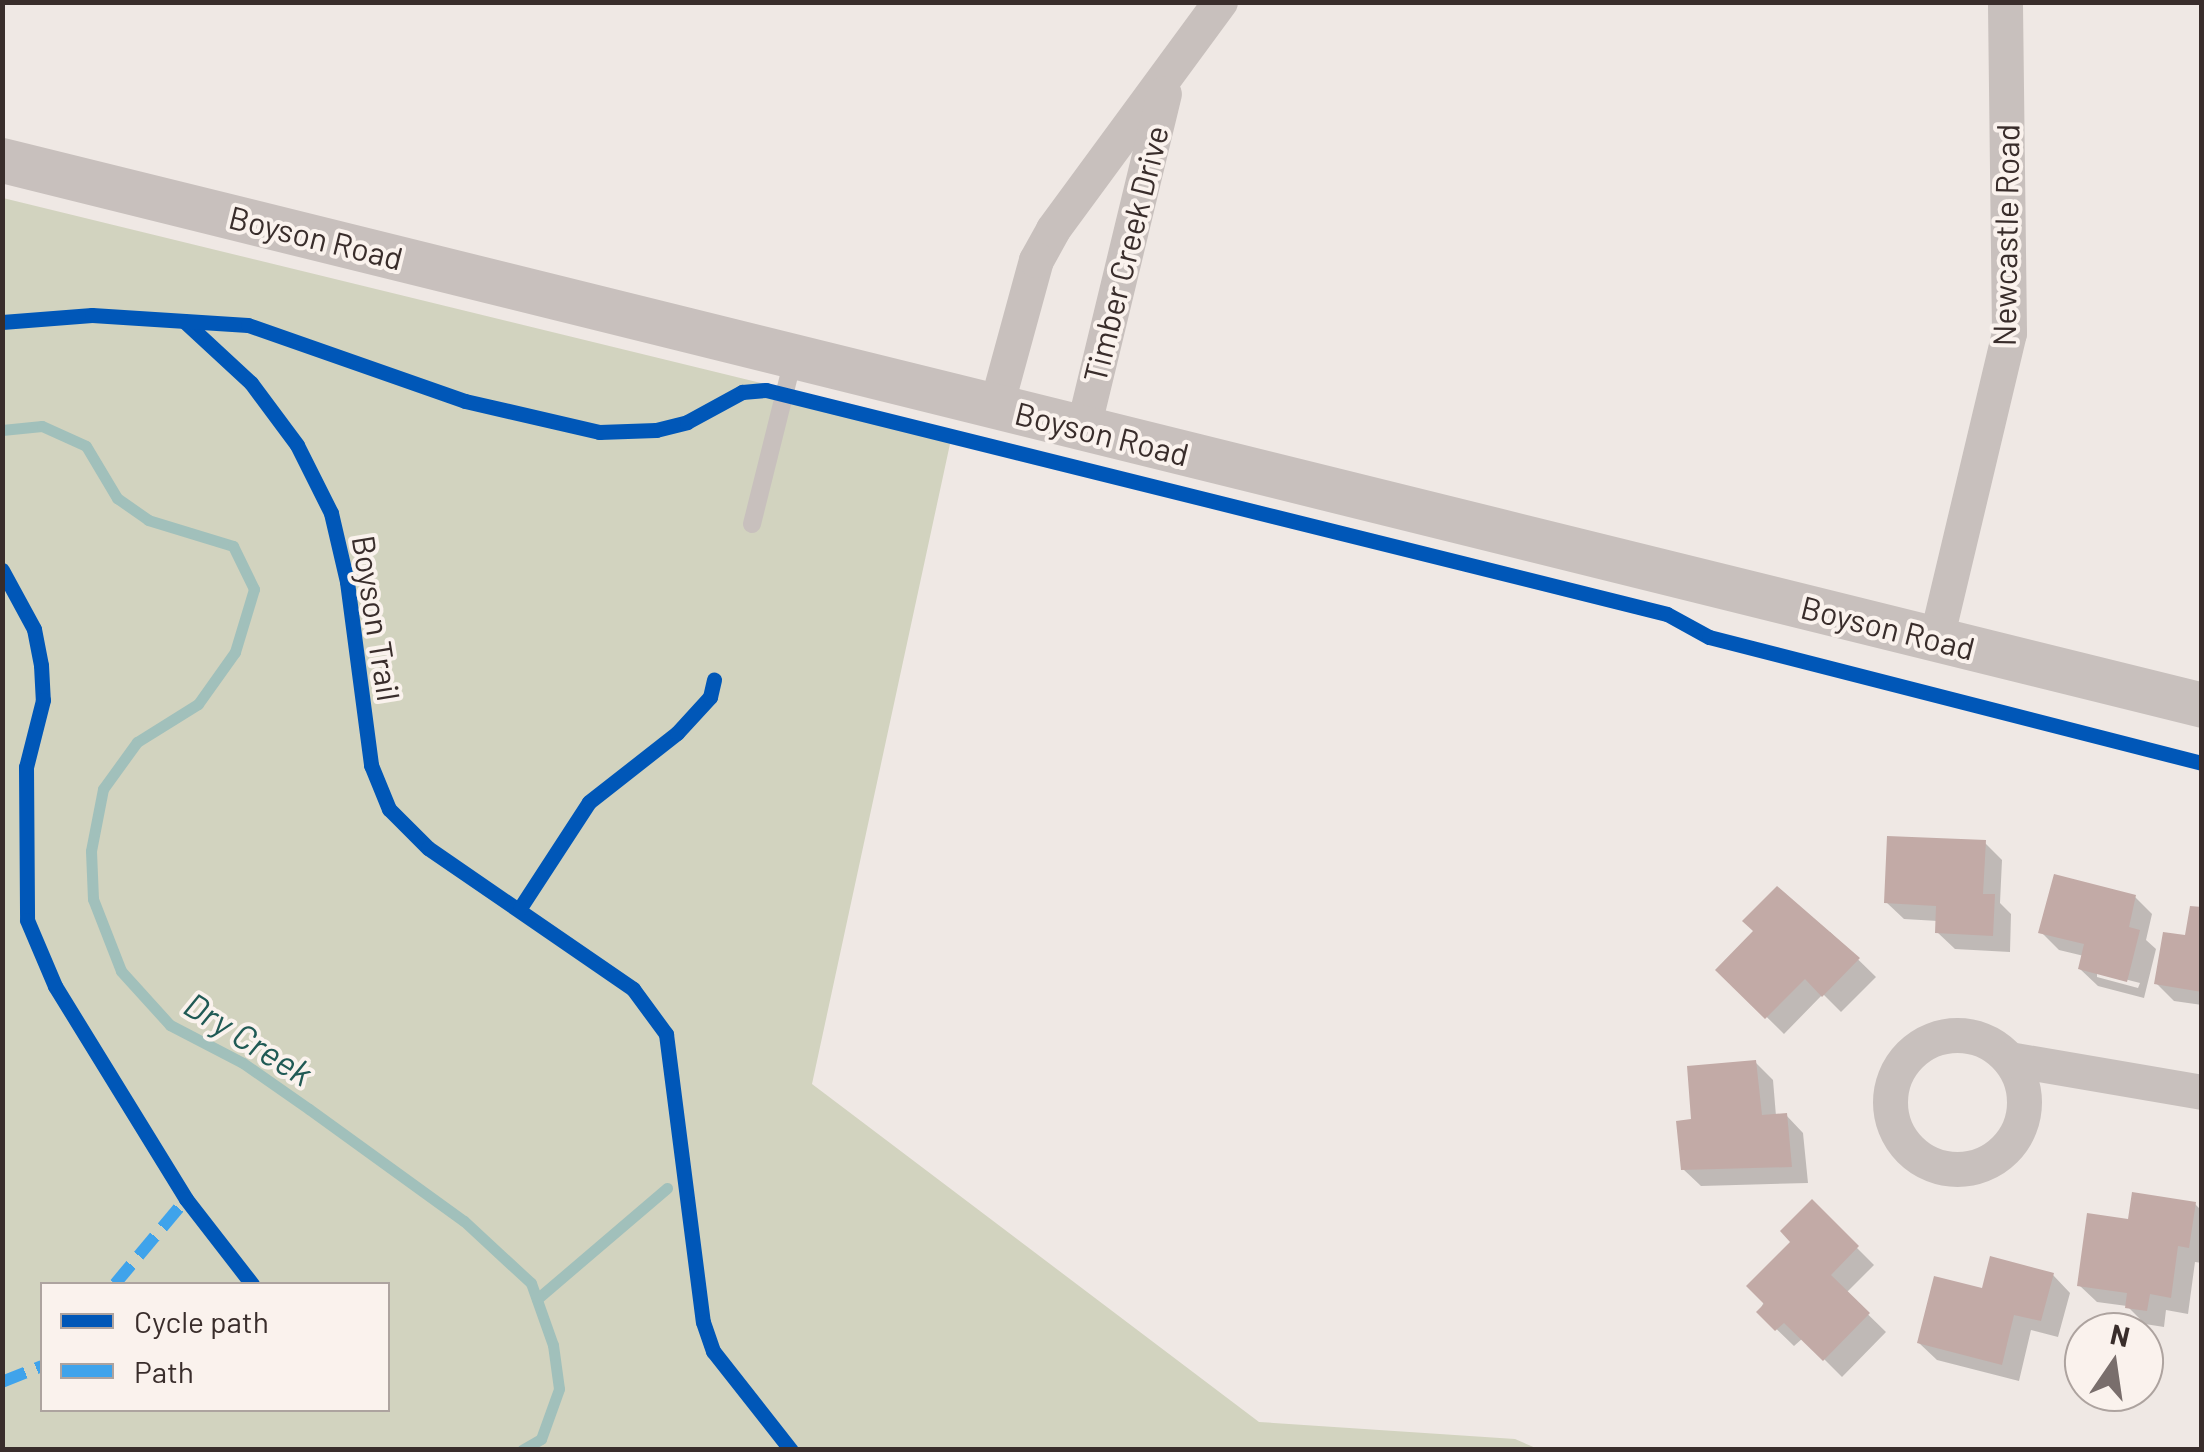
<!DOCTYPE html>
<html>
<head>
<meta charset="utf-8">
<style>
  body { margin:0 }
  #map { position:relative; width:2204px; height:1452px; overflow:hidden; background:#efe8e4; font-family:Barlow,sans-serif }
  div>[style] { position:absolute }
  .green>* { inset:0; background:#d2d3bf }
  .shadow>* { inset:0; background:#0003 }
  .stream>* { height:11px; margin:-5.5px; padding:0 5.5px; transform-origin:5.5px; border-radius:5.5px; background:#a1c0bb }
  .building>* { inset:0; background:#c2aaa6 }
  .service>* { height:18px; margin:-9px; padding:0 9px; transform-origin:9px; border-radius:9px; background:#c8c0bd }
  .minor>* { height:35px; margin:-17.5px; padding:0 17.5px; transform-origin:17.5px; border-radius:17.5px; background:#c8c0bd }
  .minor>.ring { margin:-17.5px; padding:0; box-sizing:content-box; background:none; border:35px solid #c8c0bd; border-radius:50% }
  .tertiary>* { height:45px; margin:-22.5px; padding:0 22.5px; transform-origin:22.5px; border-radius:22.5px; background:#c8c0bd }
  .quiet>* { height:12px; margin-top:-6px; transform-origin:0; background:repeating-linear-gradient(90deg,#3fa3eb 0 25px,transparent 0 37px) }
  .cycleway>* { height:15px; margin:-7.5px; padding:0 7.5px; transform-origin:7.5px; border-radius:7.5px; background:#0057b8 }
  span { translate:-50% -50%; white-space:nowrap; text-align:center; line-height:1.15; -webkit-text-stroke:8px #faf2ed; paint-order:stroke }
  .street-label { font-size:32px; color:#392d2b }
  .water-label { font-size:35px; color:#205a55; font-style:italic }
  .frame { position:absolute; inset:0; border:5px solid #392d2b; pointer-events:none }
  .legend { position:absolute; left:40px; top:1282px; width:350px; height:130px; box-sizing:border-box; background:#faf2ed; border:2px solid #ada39f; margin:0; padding:12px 18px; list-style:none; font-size:30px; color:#392d2b }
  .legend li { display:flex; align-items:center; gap:20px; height:50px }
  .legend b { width:50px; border:2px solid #ada39f }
  .north { position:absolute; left:2064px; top:1312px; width:100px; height:100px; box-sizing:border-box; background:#faf2ed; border:2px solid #ada39f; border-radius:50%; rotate:13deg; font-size:28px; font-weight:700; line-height:40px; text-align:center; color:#392d2b }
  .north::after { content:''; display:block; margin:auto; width:35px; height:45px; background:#796e6c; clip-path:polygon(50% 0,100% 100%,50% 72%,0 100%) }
</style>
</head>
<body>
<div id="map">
  <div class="green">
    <div style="clip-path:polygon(evenodd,3px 198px,953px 430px,812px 1084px,1259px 1422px,1515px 1439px,1538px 1449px,3px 1450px,3px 198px,42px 1284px,388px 1284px,388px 1410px,42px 1410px,42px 1284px)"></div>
  </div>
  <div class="shadow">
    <div style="clip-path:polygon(1985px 843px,2002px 860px,2000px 903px,2011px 914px,2010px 952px,1955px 949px,1937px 932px,1938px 921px,1904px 919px,1886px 902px)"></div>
    <div style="clip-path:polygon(evenodd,2135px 897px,2152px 914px,2146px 940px,2156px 949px,2144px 998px,2098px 986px,2080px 969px,2084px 956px,2059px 950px,2041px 932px,2135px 897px,2097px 972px,2140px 983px,2138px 988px,2097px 977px,2097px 972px)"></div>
    <div style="clip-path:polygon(2202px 910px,2202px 1005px,2174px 1001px,2157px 984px)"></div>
    <div style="clip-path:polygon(1757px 931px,1830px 932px,1876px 977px,1841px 1012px,1823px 994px,1784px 1034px,1719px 970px)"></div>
    <div style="clip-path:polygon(1755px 1062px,1773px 1080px,1776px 1116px,1786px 1115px,1803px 1133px,1808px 1183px,1701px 1186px,1683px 1169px,1694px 1121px)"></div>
    <div style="clip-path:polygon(1812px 1203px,1874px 1265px,1846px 1293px,1886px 1332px,1842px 1377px,1803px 1338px,1794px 1346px,1759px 1312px)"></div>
    <div style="clip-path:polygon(2195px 1204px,2202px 1211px,2202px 1263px,2195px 1262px,2188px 1314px,2166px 1310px,2164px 1327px,2145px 1324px,2127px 1306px,2097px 1302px,2079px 1285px,2130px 1222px)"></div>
    <div style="clip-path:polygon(2053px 1275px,2070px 1293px,2058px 1337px,2031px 1330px,2019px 1381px,1937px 1360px,1919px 1343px,1983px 1291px)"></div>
  </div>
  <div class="stream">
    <div style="left:2px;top:430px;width:40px;rotate:-5.7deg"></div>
    <div style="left:42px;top:426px;width:48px;rotate:24.4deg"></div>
    <div style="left:86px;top:446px;width:61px;rotate:59.2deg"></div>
    <div style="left:117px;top:498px;width:38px;rotate:35deg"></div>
    <div style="left:148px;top:520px;width:89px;rotate:17deg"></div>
    <div style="left:233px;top:546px;width:48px;rotate:64deg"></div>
    <div style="left:254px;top:589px;width:66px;rotate:106.8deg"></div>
    <div style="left:235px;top:652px;width:64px;rotate:125.4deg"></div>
    <div style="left:198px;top:704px;width:72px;rotate:148.1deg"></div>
    <div style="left:137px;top:742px;width:58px;rotate:125.9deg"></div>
    <div style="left:103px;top:789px;width:63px;rotate:101deg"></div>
    <div style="left:91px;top:851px;width:48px;rotate:87.6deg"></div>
    <div style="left:93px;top:899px;width:77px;rotate:68.7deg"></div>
    <div style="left:121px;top:971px;width:73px;rotate:47.8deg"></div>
    <div style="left:170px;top:1025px;width:82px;rotate:27.5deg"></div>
    <div style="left:243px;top:1063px;width:80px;rotate:34.9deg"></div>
    <div style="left:309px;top:1109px;width:191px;rotate:35.9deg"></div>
    <div style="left:464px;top:1221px;width:91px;rotate:42.8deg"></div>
    <div style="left:531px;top:1283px;width:66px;rotate:70.5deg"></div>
    <div style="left:553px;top:1345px;width:44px;rotate:82.2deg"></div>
    <div style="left:559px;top:1389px;width:53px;rotate:109.8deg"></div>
    <div style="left:541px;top:1439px;width:22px;rotate:150deg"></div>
    <div style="left:537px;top:1299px;width:171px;rotate:-40.5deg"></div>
  </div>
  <div class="building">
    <div style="clip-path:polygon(1887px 836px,1986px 840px,1983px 894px,1995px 894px,1993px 936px,1935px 933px,1936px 906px,1884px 903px)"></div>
    <div style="clip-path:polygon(2054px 874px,2136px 895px,2129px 927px,2140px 930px,2127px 982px,2078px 969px,2084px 944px,2038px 933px)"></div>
    <div style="clip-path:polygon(1777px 886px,1860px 958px,1822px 997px,1805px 979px,1765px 1019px,1715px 970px,1753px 931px,1742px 921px)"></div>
    <div style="clip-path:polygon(2190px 906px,2202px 907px,2202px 992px,2154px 984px,2163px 932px,2185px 935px)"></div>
    <div style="clip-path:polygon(1756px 1060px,1762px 1115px,1787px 1113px,1792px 1167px,1681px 1170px,1676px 1121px,1691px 1119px,1687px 1066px)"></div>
    <div style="clip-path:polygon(2132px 1192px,2196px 1202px,2189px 1248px,2178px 1246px,2171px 1298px,2150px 1294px,2147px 1311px,2125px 1308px,2127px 1293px,2077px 1286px,2087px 1213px,2128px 1219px)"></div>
    <div style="clip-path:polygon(1812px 1199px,1859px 1246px,1831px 1275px,1870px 1313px,1823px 1361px,1784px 1323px,1775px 1331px,1756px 1312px,1764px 1304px,1746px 1286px,1790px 1242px,1780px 1231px)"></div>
    <div style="clip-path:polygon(1990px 1256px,2054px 1273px,2041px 1321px,2014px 1315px,2002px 1365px,1917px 1343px,1934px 1276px,1982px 1288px)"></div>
  </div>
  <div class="service">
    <div style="left:752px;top:524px;width:174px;rotate:-76deg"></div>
  </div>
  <div class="minor">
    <div style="left:996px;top:406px;width:151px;rotate:-74.7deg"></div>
    <div style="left:1036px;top:260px;width:35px;rotate:-61deg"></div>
    <div style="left:1053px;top:229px;width:282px;rotate:-53.7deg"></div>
    <div style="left:1083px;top:428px;width:344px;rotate:-76.4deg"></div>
    <div style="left:1936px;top:639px;width:315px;rotate:-76.6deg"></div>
    <div style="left:2009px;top:333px;width:331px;rotate:-90.7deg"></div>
    <div class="ring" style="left:1890px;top:1035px;width:99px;height:99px"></div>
    <div style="left:2009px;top:1059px;width:196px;rotate:9.7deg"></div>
  </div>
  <div class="tertiary">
    <div style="left:2px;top:160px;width:2267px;rotate:13.91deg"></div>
  </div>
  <div class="quiet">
    <div style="left:115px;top:1284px;width:111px;rotate:-50.1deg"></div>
    <div style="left:2px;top:1382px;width:43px;rotate:-21.8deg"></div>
  </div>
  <div class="cycleway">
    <div style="left:184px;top:321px;width:91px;rotate:42.8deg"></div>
    <div style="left:251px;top:383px;width:77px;rotate:53.4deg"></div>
    <div style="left:297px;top:445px;width:76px;rotate:63.4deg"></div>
    <div style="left:331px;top:513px;width:71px;rotate:76.9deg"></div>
    <div style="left:347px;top:582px;width:185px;rotate:82.5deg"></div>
    <div style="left:371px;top:765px;width:48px;rotate:67.8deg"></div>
    <div style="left:389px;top:809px;width:55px;rotate:45deg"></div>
    <div style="left:428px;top:848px;width:249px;rotate:34.5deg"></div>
    <div style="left:633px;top:989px;width:56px;rotate:53.7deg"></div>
    <div style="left:666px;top:1034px;width:290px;rotate:82.7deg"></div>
    <div style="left:703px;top:1322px;width:31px;rotate:71deg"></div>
    <div style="left:713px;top:1351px;width:126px;rotate:51.8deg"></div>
    <div style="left:2px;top:322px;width:90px;rotate:-4.4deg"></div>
    <div style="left:92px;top:315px;width:156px;rotate:3.7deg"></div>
    <div style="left:248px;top:325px;width:230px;rotate:19.3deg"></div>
    <div style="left:465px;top:401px;width:138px;rotate:13deg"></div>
    <div style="left:599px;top:432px;width:57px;rotate:-2deg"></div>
    <div style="left:656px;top:430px;width:32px;rotate:-14deg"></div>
    <div style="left:687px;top:422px;width:63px;rotate:-28.6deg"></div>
    <div style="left:742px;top:392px;width:24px;rotate:-5deg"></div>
    <div style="left:766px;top:390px;width:928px;rotate:13.96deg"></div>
    <div style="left:1667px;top:614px;width:48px;rotate:28.7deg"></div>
    <div style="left:1709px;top:637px;width:509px;rotate:14.34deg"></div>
    <div style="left:2px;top:570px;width:67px;rotate:61.5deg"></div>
    <div style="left:34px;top:629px;width:37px;rotate:79deg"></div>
    <div style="left:41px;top:665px;width:35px;rotate:87deg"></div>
    <div style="left:43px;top:700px;width:69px;rotate:104.2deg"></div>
    <div style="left:26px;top:767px;width:153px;rotate:89.6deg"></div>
    <div style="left:27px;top:920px;width:72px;rotate:67deg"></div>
    <div style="left:55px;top:986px;width:250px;rotate:58.4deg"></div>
    <div style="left:186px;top:1199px;width:108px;rotate:52.2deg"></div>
    <div style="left:520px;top:908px;width:126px;rotate:-56.9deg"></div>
    <div style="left:589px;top:802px;width:112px;rotate:-38.1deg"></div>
    <div style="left:677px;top:733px;width:49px;rotate:-47.5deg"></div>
    <div style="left:710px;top:697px;width:18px;rotate:-77deg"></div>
  </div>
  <div class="street-label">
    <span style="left:2005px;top:235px;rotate:-89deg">Newcastle Road</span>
    <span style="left:316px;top:237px;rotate:14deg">Boyson Road</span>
    <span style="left:1125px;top:254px;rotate:-76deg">Timber Creek Drive</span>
    <span style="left:1102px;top:433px;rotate:14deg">Boyson Road</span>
    <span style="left:377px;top:618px;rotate:81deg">Boyson Trail</span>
    <span style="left:1888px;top:627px;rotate:14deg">Boyson Road</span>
  </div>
  <div class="water-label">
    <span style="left:249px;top:1038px;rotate:32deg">Dry Creek</span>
  </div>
  <div class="frame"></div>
  <ul class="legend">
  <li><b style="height:12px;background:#0057b8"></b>Cycle path</li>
  <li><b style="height:12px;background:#3fa3eb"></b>Path</li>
  </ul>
  <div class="north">N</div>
</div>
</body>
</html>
